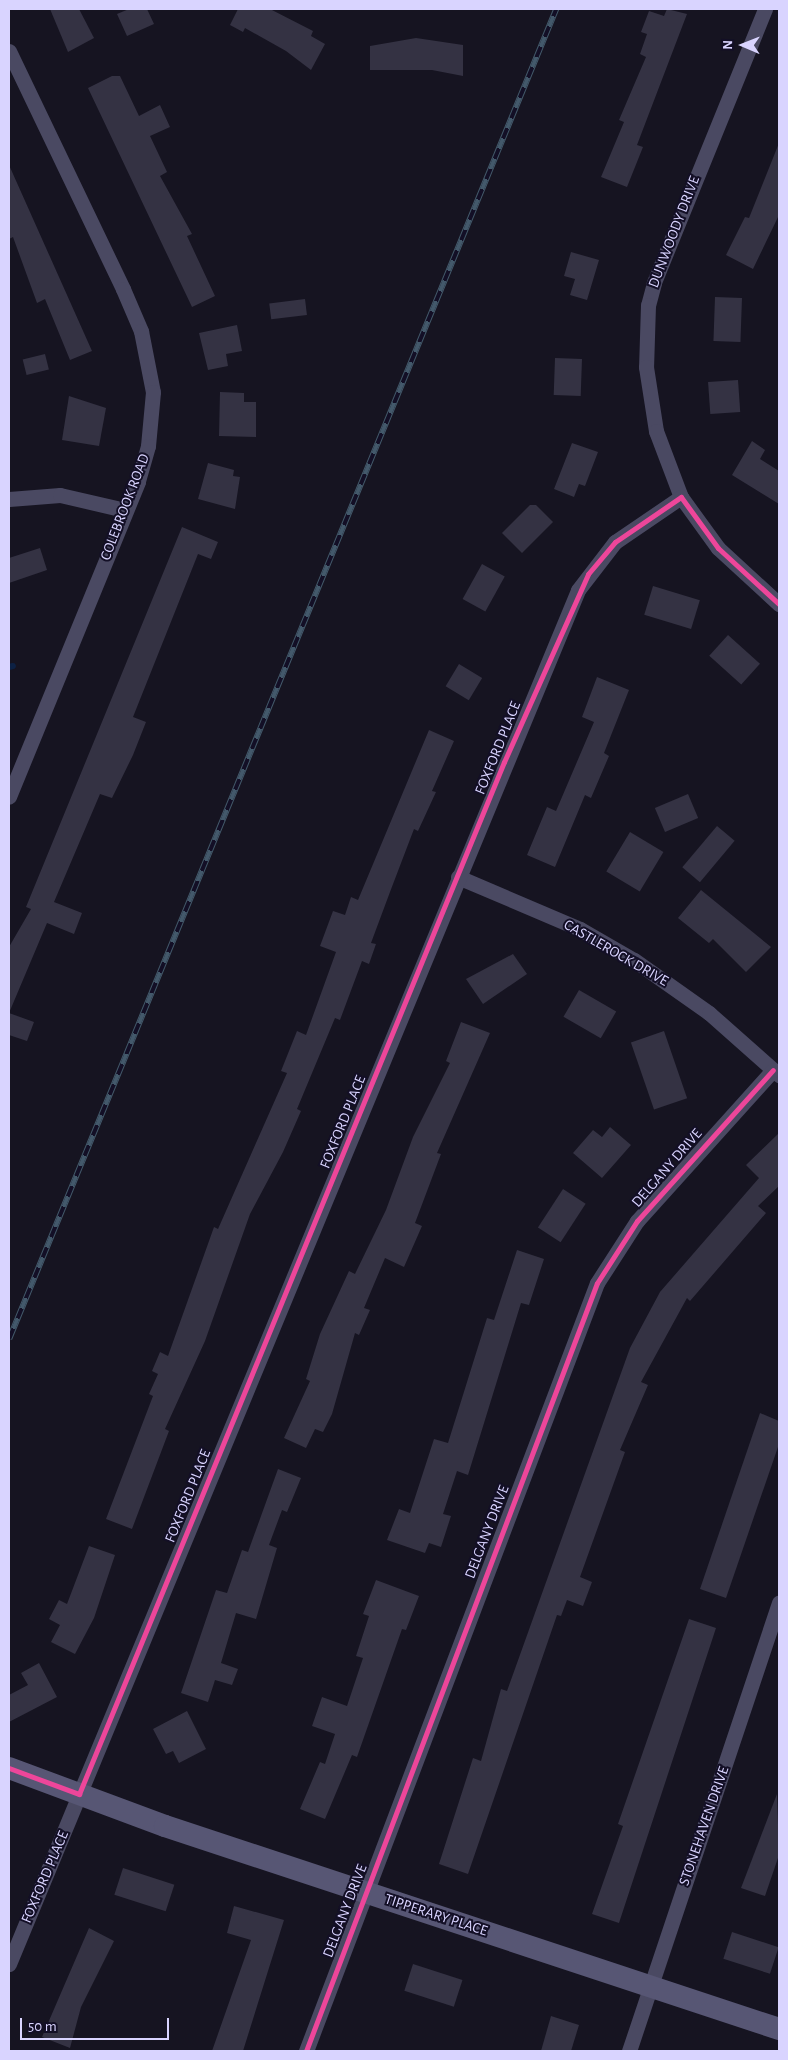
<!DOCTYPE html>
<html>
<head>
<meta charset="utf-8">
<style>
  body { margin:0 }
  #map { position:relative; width:788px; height:2060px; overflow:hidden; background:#161421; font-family:"Alegreya Sans",sans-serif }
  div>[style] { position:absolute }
  .stream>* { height:6px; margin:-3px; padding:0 3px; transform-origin:3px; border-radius:3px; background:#0d2144 }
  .building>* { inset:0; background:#343243; transform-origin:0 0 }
  .street>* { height:15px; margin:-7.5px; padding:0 7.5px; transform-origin:7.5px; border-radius:7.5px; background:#4a4962 }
  .secondary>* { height:22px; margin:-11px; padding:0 11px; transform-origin:11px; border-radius:11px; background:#575674 }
  .rail>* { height:5.5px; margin-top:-2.75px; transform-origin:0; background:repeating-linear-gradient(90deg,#130f26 0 11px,#43596b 0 22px); box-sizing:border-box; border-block:1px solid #43596b }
  .cycleway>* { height:5px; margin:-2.5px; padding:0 2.5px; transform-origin:2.5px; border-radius:2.5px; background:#ed469a }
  span { translate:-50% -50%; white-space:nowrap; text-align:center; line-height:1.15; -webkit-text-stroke:4px #130f26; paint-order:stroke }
  .street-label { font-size:15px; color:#d9d4ff }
  .frame { position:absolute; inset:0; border:10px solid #d9d4ff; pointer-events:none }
  .north { position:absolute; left:718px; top:20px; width:50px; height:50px; -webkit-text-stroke:4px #130f26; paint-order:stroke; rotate:271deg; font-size:14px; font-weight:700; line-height:20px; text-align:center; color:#d9d4ff }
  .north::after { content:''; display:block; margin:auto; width:18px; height:22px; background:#d9d4ff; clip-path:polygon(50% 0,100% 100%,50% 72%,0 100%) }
  .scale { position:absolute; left:20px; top:2018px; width:149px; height:22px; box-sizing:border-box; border:2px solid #d9d4ff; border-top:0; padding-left:6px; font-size:15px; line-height:18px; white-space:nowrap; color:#d9d4ff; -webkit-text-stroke:4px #130f26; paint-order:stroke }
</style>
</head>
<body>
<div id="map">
  <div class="stream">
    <div style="left:9px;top:667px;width:4px;rotate:-14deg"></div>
  </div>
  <div class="building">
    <div style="clip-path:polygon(50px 9px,79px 9px,94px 38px,68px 52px)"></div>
    <div style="clip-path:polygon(129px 9px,147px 9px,154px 24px,127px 36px,117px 14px)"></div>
    <div style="clip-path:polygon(238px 9px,270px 9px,313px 31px,311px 36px,325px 44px,311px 70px,286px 51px,245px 28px,243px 32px,230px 25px)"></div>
    <div style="clip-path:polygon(667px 9px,687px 14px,637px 145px,643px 147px,627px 187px,601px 177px,624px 122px,619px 120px,646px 57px,640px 54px,647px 34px,641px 32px,649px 11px,664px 16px)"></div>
    <div style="clip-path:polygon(416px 38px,463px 45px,463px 76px,432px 70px,370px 70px,370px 46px)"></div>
    <div style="clip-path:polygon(112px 76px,120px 76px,139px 116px,160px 105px,170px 127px,150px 136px,167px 172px,160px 176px,192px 234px,187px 236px,215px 296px,192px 307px,88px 88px)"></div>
    <div style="clip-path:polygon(779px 143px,779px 215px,753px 269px,726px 255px,745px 217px,749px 218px)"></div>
    <div style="clip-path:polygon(9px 165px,92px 351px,70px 360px,45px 299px,37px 303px,13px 237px,9px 239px)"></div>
    <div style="clip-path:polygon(571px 252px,599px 260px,587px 300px,570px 295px,575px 279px,564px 276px)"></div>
    <div style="left:715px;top:297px;width:27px;height:44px;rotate:2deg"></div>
    <div style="left:305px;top:299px;width:16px;height:36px;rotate:83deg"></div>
    <div style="clip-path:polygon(237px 325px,242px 351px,226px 354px,228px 366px,208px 370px,199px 333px)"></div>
    <div style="left:45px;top:354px;width:16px;height:23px;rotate:76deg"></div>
    <div style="left:555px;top:358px;width:27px;height:37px;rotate:2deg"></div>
    <div style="left:738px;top:380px;width:32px;height:30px;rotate:86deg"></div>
    <div style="clip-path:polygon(220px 392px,244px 393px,244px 402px,256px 402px,256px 437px,219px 436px)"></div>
    <div style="clip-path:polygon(69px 396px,106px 408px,99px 446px,62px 440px)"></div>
    <div style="clip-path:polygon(752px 441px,765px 450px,760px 459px,779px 471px,779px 504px,732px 475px)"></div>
    <div style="clip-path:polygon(572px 443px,598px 452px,585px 486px,579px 484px,574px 497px,554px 489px)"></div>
    <div style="clip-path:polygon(208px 463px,234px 470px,233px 476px,240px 477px,235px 509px,198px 499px)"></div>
    <div style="clip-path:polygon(530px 505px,536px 505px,553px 522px,522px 553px,502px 533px)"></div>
    <div style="clip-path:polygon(182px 527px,218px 542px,211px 559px,198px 554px,133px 717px,146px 722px,133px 755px,112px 798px,100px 794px,54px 902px,82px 913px,74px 934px,47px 923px,9px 1013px,34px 1022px,27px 1041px,9px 1035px,9px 947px,31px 909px,26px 907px)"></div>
    <div style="clip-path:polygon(40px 548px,47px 570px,9px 583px,9px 558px)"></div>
    <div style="left:482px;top:564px;width:26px;height:40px;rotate:29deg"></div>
    <div style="left:653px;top:586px;width:49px;height:30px;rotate:17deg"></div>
    <div style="left:728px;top:635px;width:43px;height:28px;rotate:42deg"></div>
    <div style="left:459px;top:664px;width:27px;height:26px;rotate:31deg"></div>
    <div style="clip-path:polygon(597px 677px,629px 690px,604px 753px,609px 756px,591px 798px,585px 795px,555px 867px,527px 855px,547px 807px,556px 811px,594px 722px,582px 717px)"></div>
    <div style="clip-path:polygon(429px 730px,454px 741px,432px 791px,436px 792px,418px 831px,414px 829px,390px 892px,371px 943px,376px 944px,369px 964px,362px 961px,340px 1020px,335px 1018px,297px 1109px,301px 1111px,283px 1152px,250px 1214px,205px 1341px,165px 1429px,169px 1431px,132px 1529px,106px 1519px,153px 1396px,149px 1394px,158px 1374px,152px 1371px,160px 1352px,168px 1356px,214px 1227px,218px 1229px,287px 1073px,281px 1071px,297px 1031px,306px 1035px,336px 952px,320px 946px,333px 911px,345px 915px,351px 897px,358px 900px)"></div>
    <div style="left:688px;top:794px;width:26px;height:36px;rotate:67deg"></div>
    <div style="left:717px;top:826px;width:23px;height:54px;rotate:40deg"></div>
    <div style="left:630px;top:832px;width:39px;height:46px;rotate:31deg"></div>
    <div style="clip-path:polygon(701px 890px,771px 947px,746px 972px,713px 939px,709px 943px,678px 918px)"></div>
    <div style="clip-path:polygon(513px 954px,527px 974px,483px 1004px,466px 979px)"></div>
    <div style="left:579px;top:990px;width:43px;height:31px;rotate:30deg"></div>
    <div style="clip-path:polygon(461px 1022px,490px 1033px,437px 1153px,441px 1154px,415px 1223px,422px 1226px,404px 1267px,385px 1258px,364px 1308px,370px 1310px,359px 1335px,355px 1333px,332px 1414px,323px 1432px,315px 1429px,306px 1448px,284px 1438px,310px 1381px,306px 1379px,320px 1334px,349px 1271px,355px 1274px,386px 1210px,413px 1137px,450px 1063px,446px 1061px)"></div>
    <div style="left:664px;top:1031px;width:71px;height:35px;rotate:71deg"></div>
    <div style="clip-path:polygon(610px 1127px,631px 1145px,602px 1178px,573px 1153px,593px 1130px,602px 1137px)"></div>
    <div style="clip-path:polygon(779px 1133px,779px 1186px,758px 1206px,766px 1213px,690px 1301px,687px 1298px,641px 1382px,648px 1385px,620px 1450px,625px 1452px,580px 1577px,592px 1582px,583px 1606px,567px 1600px,561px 1616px,557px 1615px,468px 1874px,439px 1864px,473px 1758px,481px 1761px,501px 1689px,507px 1691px,630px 1348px,660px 1292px,759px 1178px,746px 1165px)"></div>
    <div style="left:563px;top:1189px;width:27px;height:46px;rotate:33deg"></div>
    <div style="clip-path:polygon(517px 1250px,544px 1259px,529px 1305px,521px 1303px,468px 1475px,457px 1471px,443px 1514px,451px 1516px,441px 1547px,429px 1543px,425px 1553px,387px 1540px,399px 1509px,410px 1513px,434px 1439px,448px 1443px,487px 1318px,494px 1320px)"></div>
    <div style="clip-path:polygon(760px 1413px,779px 1421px,779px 1444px,726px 1598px,700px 1589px)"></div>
    <div style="clip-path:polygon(278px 1469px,301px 1478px,287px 1512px,282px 1510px,269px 1545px,277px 1548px,256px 1619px,236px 1613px,221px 1663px,238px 1669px,232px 1685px,215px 1680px,208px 1702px,181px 1693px,216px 1590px,227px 1593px,242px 1550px,248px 1552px)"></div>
    <div style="clip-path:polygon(89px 1546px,115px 1555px,94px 1618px,75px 1654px,51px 1642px,60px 1625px,49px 1619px,59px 1600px,67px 1604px)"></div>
    <div style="clip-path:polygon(376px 1580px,419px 1596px,406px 1630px,402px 1629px,357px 1757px,352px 1755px,325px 1819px,300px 1809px,320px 1762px,325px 1764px,335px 1734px,312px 1726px,322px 1697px,347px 1706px,363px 1658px,356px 1656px,369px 1616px,363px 1614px)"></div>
    <div style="clip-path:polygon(689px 1619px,716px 1628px,619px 1923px,592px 1914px,623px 1826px,618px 1824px)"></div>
    <div style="clip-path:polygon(39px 1663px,57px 1697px,9px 1722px,9px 1695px,28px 1685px,21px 1673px)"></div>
    <div style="clip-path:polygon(187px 1711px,206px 1749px,179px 1763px,173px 1751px,166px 1754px,153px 1729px)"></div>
    <div style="clip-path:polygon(777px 1794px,779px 1855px,765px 1896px,741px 1888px)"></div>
    <div style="left:123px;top:1868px;width:54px;height:28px;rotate:18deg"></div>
    <div style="clip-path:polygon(234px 1906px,284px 1920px,243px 2051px,212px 2051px,251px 1940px,227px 1933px)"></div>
    <div style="clip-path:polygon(89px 1928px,114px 1941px,81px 2007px,70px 2048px,42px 2037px)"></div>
    <div style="left:732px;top:1932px;width:49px;height:28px;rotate:18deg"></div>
    <div style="left:413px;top:1964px;width:52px;height:28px;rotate:18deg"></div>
    <div style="clip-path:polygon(551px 2016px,579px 2025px,571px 2051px,541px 2051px)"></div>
  </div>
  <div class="street">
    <div style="left:765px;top:9px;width:296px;rotate:112.1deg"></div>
    <div style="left:654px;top:283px;width:23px;rotate:105deg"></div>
    <div style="left:648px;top:305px;width:62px;rotate:91.8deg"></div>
    <div style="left:646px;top:367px;width:65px;rotate:81.1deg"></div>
    <div style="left:656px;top:431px;width:71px;rotate:69.3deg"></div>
    <div style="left:681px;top:497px;width:63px;rotate:54deg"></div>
    <div style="left:718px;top:548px;width:83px;rotate:42.6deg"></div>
    <div style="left:9px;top:51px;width:264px;rotate:64.4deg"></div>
    <div style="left:123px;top:289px;width:46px;rotate:66.8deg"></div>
    <div style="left:141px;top:331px;width:62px;rotate:78.9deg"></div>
    <div style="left:153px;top:392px;width:54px;rotate:95.3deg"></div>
    <div style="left:148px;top:446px;width:37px;rotate:106deg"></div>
    <div style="left:138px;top:482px;width:340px;rotate:112.3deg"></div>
    <div style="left:9px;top:499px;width:51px;rotate:-4.5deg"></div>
    <div style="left:60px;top:495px;width:67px;rotate:13deg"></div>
    <div style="left:458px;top:877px;width:133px;rotate:23.1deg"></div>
    <div style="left:580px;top:929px;width:62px;rotate:29.9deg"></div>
    <div style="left:634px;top:960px;width:92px;rotate:35.2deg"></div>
    <div style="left:709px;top:1013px;width:94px;rotate:41.5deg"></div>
    <div style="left:9px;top:1964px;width:1487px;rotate:-67.5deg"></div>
    <div style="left:578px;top:590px;width:61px;rotate:-52.4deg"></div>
    <div style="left:615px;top:542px;width:80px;rotate:-34.3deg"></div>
    <div style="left:306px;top:2051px;width:821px;rotate:-69.25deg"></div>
    <div style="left:597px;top:1283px;width:74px;rotate:-57.2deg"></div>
    <div style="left:637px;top:1221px;width:203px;rotate:-48deg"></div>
    <div style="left:629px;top:2051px;width:473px;rotate:-71.5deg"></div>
  </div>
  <div class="secondary">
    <div style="left:9px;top:1768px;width:166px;rotate:20.4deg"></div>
    <div style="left:165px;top:1826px;width:647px;rotate:18.29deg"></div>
  </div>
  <div class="rail">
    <div style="left:9px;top:1339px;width:1438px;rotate:-67.64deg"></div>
  </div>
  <div class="cycleway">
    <div style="left:9px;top:1768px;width:75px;rotate:20.4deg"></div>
    <div style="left:79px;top:1794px;width:1116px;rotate:-67.62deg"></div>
    <div style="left:504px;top:762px;width:206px;rotate:-65.9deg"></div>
    <div style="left:588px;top:574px;width:42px;rotate:-49.8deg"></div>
    <div style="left:615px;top:542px;width:80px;rotate:-34.3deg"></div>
    <div style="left:681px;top:497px;width:63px;rotate:54deg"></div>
    <div style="left:718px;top:548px;width:83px;rotate:42.6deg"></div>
    <div style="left:306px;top:2051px;width:821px;rotate:-69.25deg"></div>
    <div style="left:597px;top:1283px;width:74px;rotate:-57.2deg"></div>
    <div style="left:637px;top:1221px;width:203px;rotate:-48deg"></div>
  </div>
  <div class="street-label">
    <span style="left:674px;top:232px;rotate:-69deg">DUNWOODY DRIVE</span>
    <span style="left:125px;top:507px;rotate:-69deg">COLEBROOK ROAD</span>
    <span style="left:498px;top:748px;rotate:-68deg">FOXFORD PLACE</span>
    <span style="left:616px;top:953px;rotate:30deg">CASTLEROCK DRIVE</span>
    <span style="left:343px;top:1122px;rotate:-68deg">FOXFORD PLACE</span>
    <span style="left:667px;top:1168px;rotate:-49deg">DELGANY DRIVE</span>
    <span style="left:188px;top:1496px;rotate:-68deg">FOXFORD PLACE</span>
    <span style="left:487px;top:1532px;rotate:-69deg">DELGANY DRIVE</span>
    <span style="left:704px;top:1826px;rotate:-71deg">STONEHAVEN DRIVE</span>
    <span style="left:45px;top:1877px;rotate:-67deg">FOXFORD PLACE</span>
    <span style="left:345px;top:1911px;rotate:-69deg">DELGANY DRIVE</span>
    <span style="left:436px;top:1915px;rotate:18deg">TIPPERARY PLACE</span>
  </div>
  <div class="frame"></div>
  <div class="north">N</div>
  <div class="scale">50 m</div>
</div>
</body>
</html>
